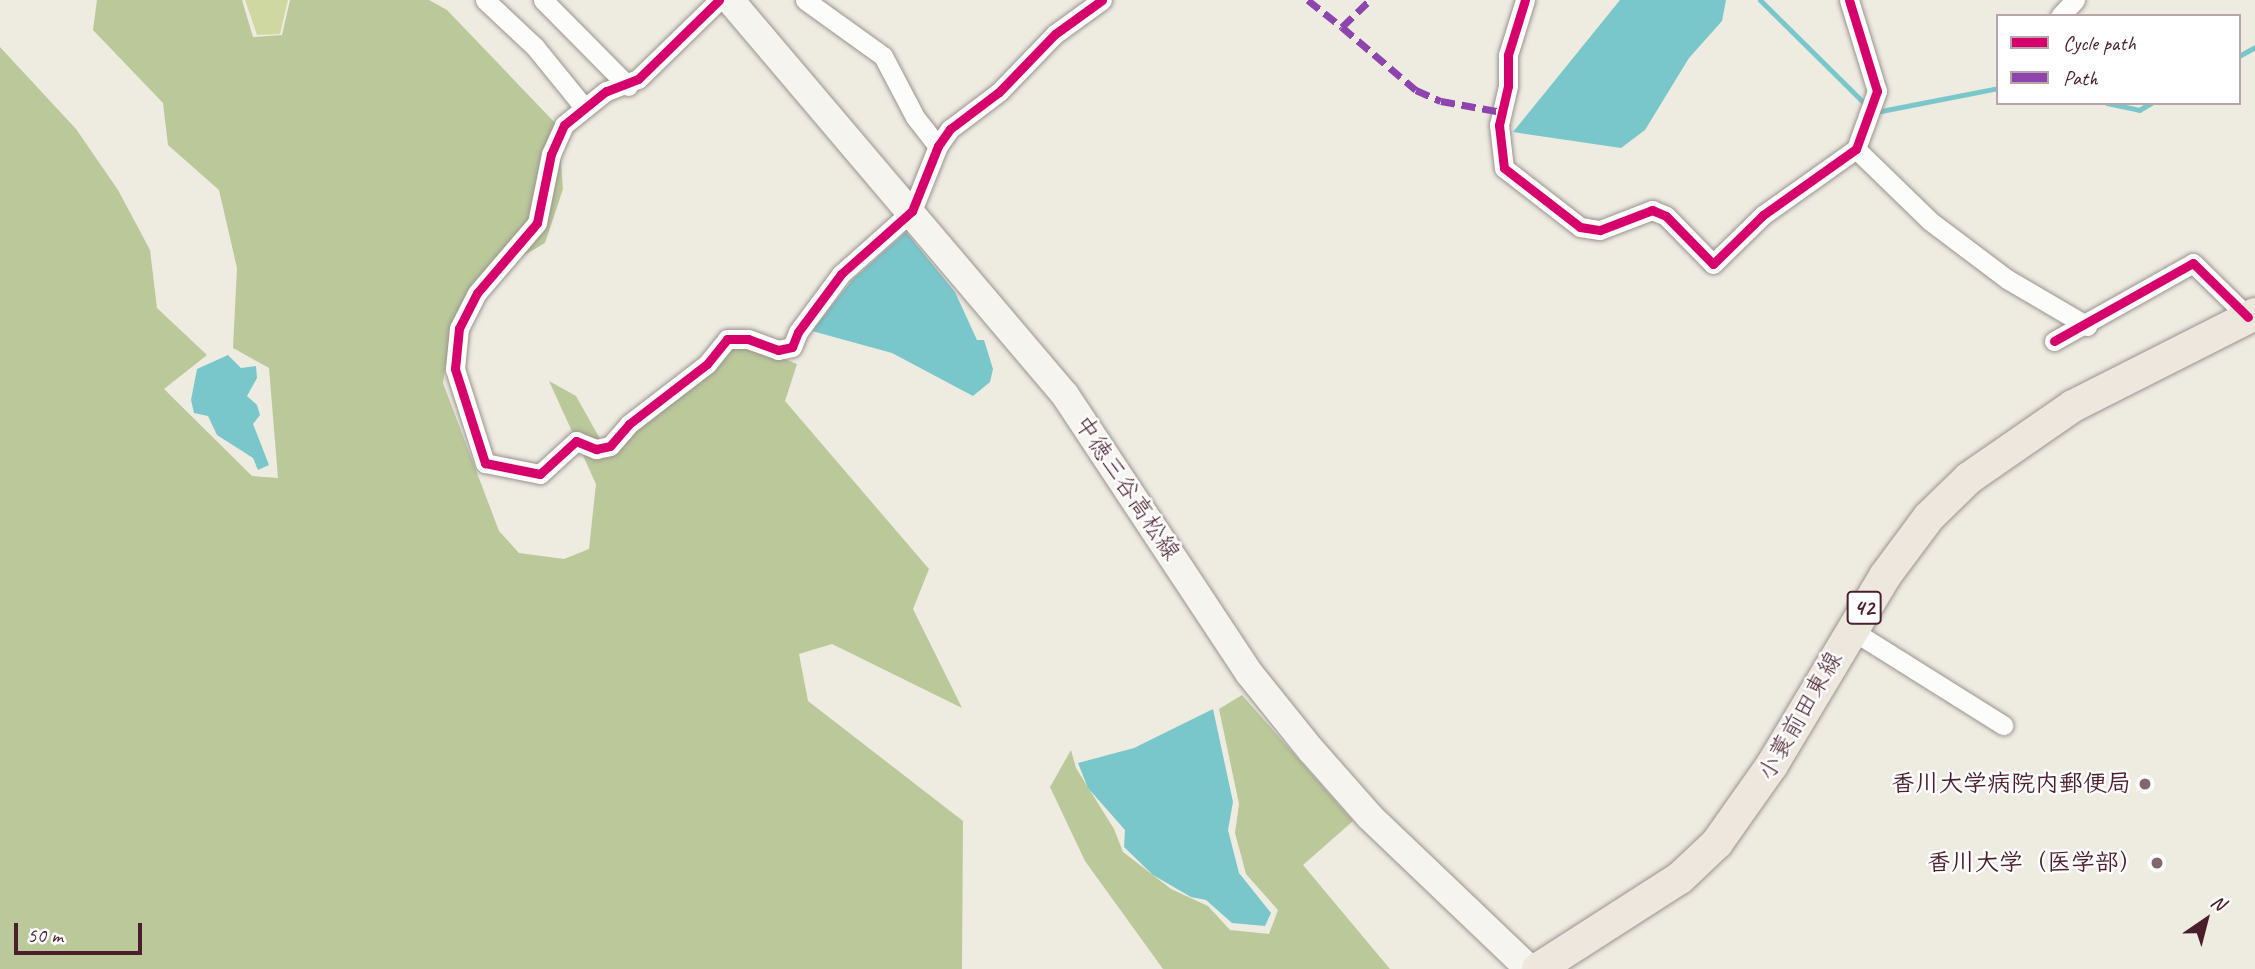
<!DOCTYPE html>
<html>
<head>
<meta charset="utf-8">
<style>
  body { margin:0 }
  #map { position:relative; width:2255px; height:969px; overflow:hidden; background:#eeebe1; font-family:Caveat,"Klee One",sans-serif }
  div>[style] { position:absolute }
  .green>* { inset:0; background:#cfd8a1 }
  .forest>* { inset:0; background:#bac89a }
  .water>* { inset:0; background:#7ac7cb }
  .stream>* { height:5px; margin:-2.5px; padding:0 2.5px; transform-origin:2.5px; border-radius:2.5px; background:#7ac7cb }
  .roads { filter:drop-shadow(0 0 2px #9b9290) drop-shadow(0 0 2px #9b9290) }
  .minor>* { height:19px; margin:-9.5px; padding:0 9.5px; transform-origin:9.5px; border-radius:9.5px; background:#fcfcfa }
  .secondary>* { height:28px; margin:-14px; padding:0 14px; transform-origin:14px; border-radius:14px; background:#f6f4ef }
  .primary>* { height:32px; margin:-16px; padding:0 16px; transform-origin:16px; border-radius:16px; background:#eee7de }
  .quiet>* { height:7px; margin-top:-3.5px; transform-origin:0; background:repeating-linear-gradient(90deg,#8e44ad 0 14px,transparent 0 21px) }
  .cycleway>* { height:9px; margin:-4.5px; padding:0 4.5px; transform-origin:4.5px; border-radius:4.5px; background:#d6006c }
  .dots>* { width:19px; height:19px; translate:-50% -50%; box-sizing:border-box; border:4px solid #fff; border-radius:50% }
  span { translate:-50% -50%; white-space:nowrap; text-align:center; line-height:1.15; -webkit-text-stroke:5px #fff; paint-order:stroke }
  .shield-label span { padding:2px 5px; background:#fff; border:2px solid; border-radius:5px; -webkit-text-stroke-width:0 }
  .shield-label { font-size:23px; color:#4a1f2b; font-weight:700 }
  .street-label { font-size:24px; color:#4a1f2b }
  .poi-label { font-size:24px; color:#4a1f2b; font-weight:700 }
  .right { translate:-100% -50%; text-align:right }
  .legend { position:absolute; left:1996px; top:14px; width:245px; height:91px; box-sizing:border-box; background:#fff; border:2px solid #b7a5aa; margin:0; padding:9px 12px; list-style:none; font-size:21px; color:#4a1f2b }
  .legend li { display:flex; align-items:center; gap:14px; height:35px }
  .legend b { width:35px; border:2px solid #b7a5aa }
  .north { position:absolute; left:2171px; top:885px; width:70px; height:70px; -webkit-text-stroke:5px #fff; paint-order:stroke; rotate:35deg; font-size:19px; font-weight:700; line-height:28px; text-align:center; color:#4a1f2b }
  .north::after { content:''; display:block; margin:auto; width:24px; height:32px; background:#4a1f2b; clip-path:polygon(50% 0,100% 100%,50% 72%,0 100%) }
  .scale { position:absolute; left:14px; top:923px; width:128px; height:32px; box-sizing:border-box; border:4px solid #4a1f2b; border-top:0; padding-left:9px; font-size:21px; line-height:24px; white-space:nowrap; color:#4a1f2b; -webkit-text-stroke:5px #fff; paint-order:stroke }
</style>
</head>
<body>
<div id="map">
  <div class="green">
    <div style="clip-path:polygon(245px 0,288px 0,280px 34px,257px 35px)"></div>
  </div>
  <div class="forest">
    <div style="clip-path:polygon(97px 0,242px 0,253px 37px,282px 35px,290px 0,429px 0,447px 10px,558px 126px,563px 189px,545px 243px,501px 269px,452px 324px,443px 383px,499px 531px,519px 553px,564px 559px,589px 549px,596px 484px,549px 381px,576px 396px,604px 446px,743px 342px,797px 364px,785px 401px,929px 569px,913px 609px,962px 708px,832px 644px,799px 654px,808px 701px,963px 821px,962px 969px,0 969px,0 47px,76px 129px,118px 190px,150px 250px,157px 308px,207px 355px,164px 389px,252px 476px,278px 478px,269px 368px,233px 348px,237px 268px,219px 190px,168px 145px,163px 103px,93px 30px)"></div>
    <div style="clip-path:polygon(1242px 695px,1353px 821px,1303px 865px,1390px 969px,1163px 969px,1085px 861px,1050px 787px,1071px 750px,1076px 768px,1114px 829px,1123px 852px,1171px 889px,1208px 906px,1230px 930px,1269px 934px,1278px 910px,1246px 874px,1235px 833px,1239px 804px,1219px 709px)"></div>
  </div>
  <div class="water">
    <div style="clip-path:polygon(1620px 0,1726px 0,1722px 21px,1689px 58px,1645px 130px,1621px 148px,1513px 132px)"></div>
    <div style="clip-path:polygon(906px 232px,955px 292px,977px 340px,984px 340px,993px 369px,990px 382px,973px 396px,892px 353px,812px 331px,852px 280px)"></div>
    <div style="clip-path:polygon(228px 355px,241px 368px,256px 366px,257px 378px,247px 396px,257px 405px,260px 415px,253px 424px,269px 465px,258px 470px,253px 458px,217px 435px,208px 416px,194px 413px,191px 400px,197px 369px)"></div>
    <div style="clip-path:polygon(1213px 709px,1233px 802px,1228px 830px,1239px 873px,1271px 913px,1265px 926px,1232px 923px,1206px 900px,1191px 897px,1153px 875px,1124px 847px,1125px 830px,1088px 788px,1078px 763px,1134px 748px)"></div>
  </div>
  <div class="stream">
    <div style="left:1760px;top:0;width:146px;rotate:44.7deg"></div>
    <div style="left:1864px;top:103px;width:19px;rotate:25deg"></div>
    <div style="left:1881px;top:111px;width:119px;rotate:-11.1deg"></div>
    <div style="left:2239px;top:56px;width:18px;rotate:-29deg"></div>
    <div style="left:2107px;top:103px;width:33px;rotate:12deg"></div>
    <div style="left:2139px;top:110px;width:14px;rotate:-30deg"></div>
  </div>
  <div class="roads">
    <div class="minor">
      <div style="left:485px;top:0;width:69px;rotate:43.2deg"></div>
      <div style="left:535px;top:47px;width:76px;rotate:50.9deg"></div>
      <div style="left:543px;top:0;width:121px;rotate:45.3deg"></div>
      <div style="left:719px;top:0;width:113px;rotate:135.7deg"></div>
      <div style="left:638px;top:79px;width:34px;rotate:159deg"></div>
      <div style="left:606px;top:91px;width:54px;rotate:141deg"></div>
      <div style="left:564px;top:125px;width:32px;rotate:114deg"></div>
      <div style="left:551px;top:154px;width:70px;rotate:101.5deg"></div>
      <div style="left:537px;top:223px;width:92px;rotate:130.6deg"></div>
      <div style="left:477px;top:293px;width:39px;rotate:117deg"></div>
      <div style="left:459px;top:328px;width:41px;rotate:95.6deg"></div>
      <div style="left:455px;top:369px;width:99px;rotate:72.3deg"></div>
      <div style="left:485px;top:463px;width:56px;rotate:11.3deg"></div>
      <div style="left:540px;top:474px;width:49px;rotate:-42.5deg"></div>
      <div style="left:576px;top:441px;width:22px;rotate:22deg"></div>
      <div style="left:596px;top:449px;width:14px;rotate:-12deg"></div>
      <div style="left:610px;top:446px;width:29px;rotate:-49deg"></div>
      <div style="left:629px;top:424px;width:98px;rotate:-37.6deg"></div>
      <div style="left:707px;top:364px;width:32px;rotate:-51deg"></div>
      <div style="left:727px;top:339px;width:21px"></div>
      <div style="left:748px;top:339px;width:32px;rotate:20deg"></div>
      <div style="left:778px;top:350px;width:14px;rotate:-12deg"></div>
      <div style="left:792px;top:347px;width:16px;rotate:-68deg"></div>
      <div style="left:798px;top:332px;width:72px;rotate:-53.4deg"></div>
      <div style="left:841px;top:274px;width:95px;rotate:-41.6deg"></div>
      <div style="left:912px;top:211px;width:70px;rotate:-68.2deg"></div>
      <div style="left:938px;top:146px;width:21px;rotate:-55deg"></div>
      <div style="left:950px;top:129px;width:61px;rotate:-37.1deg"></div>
      <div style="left:999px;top:92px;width:81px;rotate:-46deg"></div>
      <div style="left:1055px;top:34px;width:58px;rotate:-35.9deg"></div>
      <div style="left:805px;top:0;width:96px;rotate:35.7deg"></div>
      <div style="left:883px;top:56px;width:69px;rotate:62.3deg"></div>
      <div style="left:915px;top:117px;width:37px;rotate:52deg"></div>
      <div style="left:1525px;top:0;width:58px;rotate:107.2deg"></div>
      <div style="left:1508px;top:55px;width:31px;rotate:90deg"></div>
      <div style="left:1508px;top:86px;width:40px;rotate:103deg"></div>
      <div style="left:1499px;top:125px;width:43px;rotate:83.4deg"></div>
      <div style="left:1504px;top:168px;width:96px;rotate:37.8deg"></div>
      <div style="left:1580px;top:227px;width:20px;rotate:9deg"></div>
      <div style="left:1600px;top:230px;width:56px;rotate:-21deg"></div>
      <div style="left:1652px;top:210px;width:15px;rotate:23deg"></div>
      <div style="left:1666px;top:216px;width:67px;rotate:45.6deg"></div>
      <div style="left:1713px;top:264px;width:70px;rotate:-44.4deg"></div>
      <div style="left:1763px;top:215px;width:114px;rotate:-35.4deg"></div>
      <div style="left:1856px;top:149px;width:62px;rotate:-70.1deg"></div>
      <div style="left:1877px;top:91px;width:95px;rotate:-107.1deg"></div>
      <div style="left:2060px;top:16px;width:22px;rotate:-47deg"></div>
      <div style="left:1856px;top:149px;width:103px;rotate:44.2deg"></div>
      <div style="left:1930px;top:221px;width:96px;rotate:37deg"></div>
      <div style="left:2007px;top:279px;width:93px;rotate:30.4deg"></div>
      <div style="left:2054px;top:341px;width:159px;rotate:-29.3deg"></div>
      <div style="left:2193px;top:263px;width:77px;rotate:44.5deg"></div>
      <div style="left:1850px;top:629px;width:181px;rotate:32.1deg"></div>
    </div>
    <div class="secondary">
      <div style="left:730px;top:0;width:518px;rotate:49.7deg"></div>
      <div style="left:1065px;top:395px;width:333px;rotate:56.5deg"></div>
      <div style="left:1249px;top:673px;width:99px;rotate:51.2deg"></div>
      <div style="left:1311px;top:750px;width:89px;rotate:48.6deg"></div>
      <div style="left:1370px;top:817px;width:220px;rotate:43.7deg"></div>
    </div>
    <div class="primary">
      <div style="left:1538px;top:969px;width:169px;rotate:-32.7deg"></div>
      <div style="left:1680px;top:878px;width:51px;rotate:-43.4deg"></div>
      <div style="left:1717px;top:843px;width:95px;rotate:-54.8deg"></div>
      <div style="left:1772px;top:765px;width:220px;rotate:-59.1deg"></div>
      <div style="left:1885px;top:576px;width:74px;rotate:-53.3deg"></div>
      <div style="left:1929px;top:517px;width:56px;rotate:-44.3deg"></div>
      <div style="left:1969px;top:478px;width:126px;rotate:-34.7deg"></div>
      <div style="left:2073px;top:406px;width:204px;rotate:-26.8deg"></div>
    </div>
  </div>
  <div class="quiet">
    <div style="left:1308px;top:0;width:43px;rotate:38.5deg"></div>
    <div style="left:1342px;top:27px;width:39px;rotate:-44deg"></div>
    <div style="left:1342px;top:27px;width:97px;rotate:40.4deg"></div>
    <div style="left:1416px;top:90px;width:27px;rotate:24deg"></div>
    <div style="left:1441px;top:101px;width:62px;rotate:10.2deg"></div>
  </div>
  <div class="cycleway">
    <div style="left:719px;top:0;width:113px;rotate:135.7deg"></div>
    <div style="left:638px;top:79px;width:34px;rotate:159deg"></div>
    <div style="left:606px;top:91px;width:54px;rotate:141deg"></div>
    <div style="left:564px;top:125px;width:32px;rotate:114deg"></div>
    <div style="left:551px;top:154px;width:70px;rotate:101.5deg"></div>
    <div style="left:537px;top:223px;width:92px;rotate:130.6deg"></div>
    <div style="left:477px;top:293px;width:39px;rotate:117deg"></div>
    <div style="left:459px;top:328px;width:41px;rotate:95.6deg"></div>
    <div style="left:455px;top:369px;width:99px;rotate:72.3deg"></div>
    <div style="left:485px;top:463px;width:56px;rotate:11.3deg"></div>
    <div style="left:540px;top:474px;width:49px;rotate:-42.5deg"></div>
    <div style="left:576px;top:441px;width:22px;rotate:22deg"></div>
    <div style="left:596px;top:449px;width:14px;rotate:-12deg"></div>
    <div style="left:610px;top:446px;width:29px;rotate:-49deg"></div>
    <div style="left:629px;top:424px;width:98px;rotate:-37.6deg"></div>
    <div style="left:707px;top:364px;width:32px;rotate:-51deg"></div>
    <div style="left:727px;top:339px;width:21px"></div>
    <div style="left:748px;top:339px;width:32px;rotate:20deg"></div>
    <div style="left:778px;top:350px;width:14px;rotate:-12deg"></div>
    <div style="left:792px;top:347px;width:16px;rotate:-68deg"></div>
    <div style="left:798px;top:332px;width:72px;rotate:-53.4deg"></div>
    <div style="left:841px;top:274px;width:95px;rotate:-41.6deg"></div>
    <div style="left:912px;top:211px;width:70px;rotate:-68.2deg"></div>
    <div style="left:938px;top:146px;width:21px;rotate:-55deg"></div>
    <div style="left:950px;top:129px;width:61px;rotate:-37.1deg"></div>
    <div style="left:999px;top:92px;width:81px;rotate:-46deg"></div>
    <div style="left:1055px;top:34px;width:58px;rotate:-35.9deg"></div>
    <div style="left:1525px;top:0;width:58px;rotate:107.2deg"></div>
    <div style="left:1508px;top:55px;width:31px;rotate:90deg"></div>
    <div style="left:1508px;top:86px;width:40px;rotate:103deg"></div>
    <div style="left:1499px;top:125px;width:43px;rotate:83.4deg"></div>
    <div style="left:1504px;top:168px;width:96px;rotate:37.8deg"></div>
    <div style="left:1580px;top:227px;width:20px;rotate:9deg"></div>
    <div style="left:1600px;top:230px;width:56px;rotate:-21deg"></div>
    <div style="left:1652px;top:210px;width:15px;rotate:23deg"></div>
    <div style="left:1666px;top:216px;width:67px;rotate:45.6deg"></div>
    <div style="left:1713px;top:264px;width:70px;rotate:-44.4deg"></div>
    <div style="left:1763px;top:215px;width:114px;rotate:-35.4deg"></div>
    <div style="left:1856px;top:149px;width:62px;rotate:-70.1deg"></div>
    <div style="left:1877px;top:91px;width:95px;rotate:-107.1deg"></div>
    <div style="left:2054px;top:341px;width:159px;rotate:-29.3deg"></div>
    <div style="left:2193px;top:263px;width:77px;rotate:44.5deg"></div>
  </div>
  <div class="dots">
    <div style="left:2145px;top:784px;background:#83666b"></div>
    <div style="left:2157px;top:863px;background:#83666b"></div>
  </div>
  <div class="shield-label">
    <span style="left:1864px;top:608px">42</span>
  </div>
  <div class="street-label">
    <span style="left:1127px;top:488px;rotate:56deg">中徳三谷高松線</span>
    <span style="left:1800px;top:716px;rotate:-60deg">小蓑前田東線</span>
  </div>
  <div class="poi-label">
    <span class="right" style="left:2131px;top:784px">香川大学病院内郵便局</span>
    <span class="right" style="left:2143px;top:863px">香川大学（医学部）</span>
  </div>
  <ul class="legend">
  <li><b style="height:9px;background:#d6006c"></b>Cycle path</li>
  <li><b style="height:9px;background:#8e44ad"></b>Path</li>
  </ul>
  <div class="north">N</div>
  <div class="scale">50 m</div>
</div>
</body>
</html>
